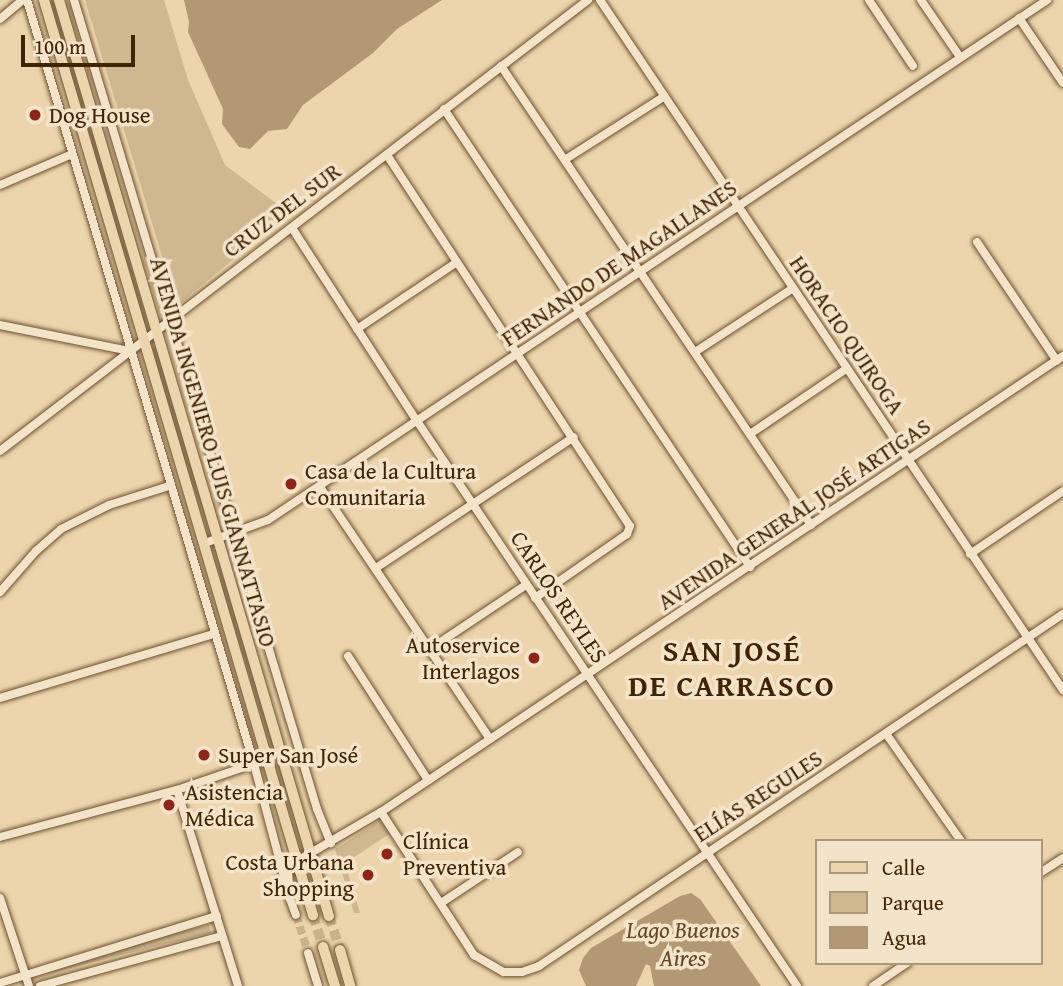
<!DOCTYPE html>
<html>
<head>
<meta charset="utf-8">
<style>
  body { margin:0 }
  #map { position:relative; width:1063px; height:986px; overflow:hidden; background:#ecd5ac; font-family:"Gentium Book Plus",serif }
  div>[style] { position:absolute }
  .green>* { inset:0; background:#cfb790; transform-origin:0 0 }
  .water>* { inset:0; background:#b29973 }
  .minor-tunnel>* { height:8px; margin-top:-4px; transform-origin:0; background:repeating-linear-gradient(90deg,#cab28b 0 8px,transparent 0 12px) }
  .major-tunnel>* { height:10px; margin-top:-5px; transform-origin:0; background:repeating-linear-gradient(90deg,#cab28b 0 10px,transparent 0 15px) }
  .roads { filter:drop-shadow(0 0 2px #6b512f) drop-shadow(0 0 2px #6b512f) }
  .minor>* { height:8px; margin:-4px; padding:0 4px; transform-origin:4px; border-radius:4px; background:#f3e4c9 }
  .major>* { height:10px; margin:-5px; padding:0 5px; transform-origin:5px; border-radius:5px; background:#ecd5ac }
  .dots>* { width:19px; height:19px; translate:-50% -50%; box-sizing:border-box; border:4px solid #f3e4c9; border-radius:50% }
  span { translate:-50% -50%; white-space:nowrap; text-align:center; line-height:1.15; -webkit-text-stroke:7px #f3e4c9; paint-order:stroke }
  .poi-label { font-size:23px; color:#402505 }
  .left { translate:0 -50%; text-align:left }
  .right { translate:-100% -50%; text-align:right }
  .street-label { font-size:23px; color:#402505 }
  .water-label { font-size:24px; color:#624826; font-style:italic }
  .district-label { font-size:30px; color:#402505; font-weight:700; letter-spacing:2px }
  .legend { position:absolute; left:815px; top:839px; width:228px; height:126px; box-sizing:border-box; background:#f3e4c9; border:2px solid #ab987b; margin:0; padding:9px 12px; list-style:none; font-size:21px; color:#402505 }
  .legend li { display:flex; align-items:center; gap:14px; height:35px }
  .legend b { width:35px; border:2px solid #ab987b }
  .scale { position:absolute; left:21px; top:35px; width:114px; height:32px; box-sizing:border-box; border:4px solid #402505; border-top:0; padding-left:9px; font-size:21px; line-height:24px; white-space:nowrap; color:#402505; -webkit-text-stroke:5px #f3e4c9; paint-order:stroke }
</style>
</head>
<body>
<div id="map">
  <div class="green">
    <div style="clip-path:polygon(48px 0,56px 0,147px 323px,143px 321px)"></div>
    <div style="clip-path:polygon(85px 0,164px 0,188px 80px,225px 165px,289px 213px,177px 306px)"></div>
    <div style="clip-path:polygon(156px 346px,212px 532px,211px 533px,187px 469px,152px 350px)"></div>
    <div style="clip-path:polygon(216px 552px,305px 843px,302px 844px,222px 588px)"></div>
    <div style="clip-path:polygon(382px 819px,391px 833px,345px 863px,360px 913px,354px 913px,335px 849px)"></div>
    <div style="left:209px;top:925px;width:8px;height:184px;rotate:76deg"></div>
  </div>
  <div class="water">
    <div style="clip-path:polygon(184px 0,442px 0,397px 29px,373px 53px,303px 105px,287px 129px,268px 131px,250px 149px,239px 147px,222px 124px,223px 109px,188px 32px,189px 22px)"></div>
    <div style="clip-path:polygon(691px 893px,700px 899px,761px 986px,654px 986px,650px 966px,646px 964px,636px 986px,586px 986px,579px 970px,583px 958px,591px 948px,680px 896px)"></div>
  </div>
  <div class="minor-tunnel">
    <div style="left:296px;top:915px;width:40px;rotate:72deg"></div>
  </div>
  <div class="major-tunnel">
    <div style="left:313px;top:915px;width:34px;rotate:73deg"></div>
    <div style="left:329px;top:916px;width:36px;rotate:72deg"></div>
  </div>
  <div class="roads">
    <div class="minor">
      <div style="left:27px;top:0;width:797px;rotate:73.45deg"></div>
      <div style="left:254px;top:764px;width:124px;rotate:75.1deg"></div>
      <div style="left:74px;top:0;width:845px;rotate:73.28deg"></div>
      <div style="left:317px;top:809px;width:37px;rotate:68deg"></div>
      <div style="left:600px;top:0;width:831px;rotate:56.14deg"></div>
      <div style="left:869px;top:0;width:79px;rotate:56.3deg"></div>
      <div style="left:921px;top:0;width:69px;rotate:55.6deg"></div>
      <div style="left:1019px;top:18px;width:78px;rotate:55.9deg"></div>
      <div style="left:0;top:19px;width:30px;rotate:-40deg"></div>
      <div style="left:501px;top:66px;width:554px;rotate:55.97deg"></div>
      <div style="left:444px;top:109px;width:551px;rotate:56.25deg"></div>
      <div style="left:387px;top:155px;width:443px;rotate:56.8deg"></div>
      <div style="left:630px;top:526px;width:9px;rotate:111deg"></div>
      <div style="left:627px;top:534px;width:112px;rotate:145.2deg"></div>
      <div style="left:566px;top:159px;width:117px;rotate:-32.5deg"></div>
      <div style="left:0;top:185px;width:78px;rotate:-23.3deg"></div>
      <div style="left:292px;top:228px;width:230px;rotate:57.1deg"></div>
      <div style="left:417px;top:421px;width:681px;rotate:56.08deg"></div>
      <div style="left:977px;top:242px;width:143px;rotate:56.1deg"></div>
      <div style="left:0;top:325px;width:133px;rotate:11.3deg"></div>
      <div style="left:357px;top:329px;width:120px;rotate:-33.8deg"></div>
      <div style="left:695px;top:352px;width:117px;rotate:-33.1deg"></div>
      <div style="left:750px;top:434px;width:116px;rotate:-34.1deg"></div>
      <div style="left:0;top:451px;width:741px;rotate:-37.49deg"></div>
      <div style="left:320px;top:487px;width:304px;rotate:56deg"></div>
      <div style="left:205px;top:543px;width:67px;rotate:-20.1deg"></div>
      <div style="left:268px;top:520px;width:937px;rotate:-33.72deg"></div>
      <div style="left:970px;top:554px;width:112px;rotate:-34.1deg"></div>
      <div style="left:376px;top:568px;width:237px;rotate:-33.5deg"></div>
      <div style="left:0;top:592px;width:55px;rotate:-48.7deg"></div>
      <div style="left:36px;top:551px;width:33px;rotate:-41deg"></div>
      <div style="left:61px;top:529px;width:54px;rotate:-26.6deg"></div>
      <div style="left:109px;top:505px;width:63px;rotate:-17.6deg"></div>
      <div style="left:430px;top:649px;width:115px;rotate:-33.7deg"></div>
      <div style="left:348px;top:656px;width:148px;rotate:57.2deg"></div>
      <div style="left:0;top:698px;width:222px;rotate:-16.7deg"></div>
      <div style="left:887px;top:735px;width:129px;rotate:55.1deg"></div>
      <div style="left:177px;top:790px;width:205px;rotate:72.7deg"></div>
      <div style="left:381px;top:812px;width:171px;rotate:57deg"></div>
      <div style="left:474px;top:955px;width:34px;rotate:30deg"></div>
      <div style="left:504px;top:972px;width:18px"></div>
      <div style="left:522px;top:972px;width:18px;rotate:-19deg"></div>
      <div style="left:539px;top:966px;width:631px;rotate:-33.89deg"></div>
      <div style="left:0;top:837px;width:183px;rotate:-14.9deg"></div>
      <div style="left:177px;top:790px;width:96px;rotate:-18.8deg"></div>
      <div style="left:1040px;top:873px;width:27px;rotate:-33deg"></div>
      <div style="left:289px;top:896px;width:20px;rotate:70deg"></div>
      <div style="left:0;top:898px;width:93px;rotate:71.8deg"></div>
      <div style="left:290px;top:899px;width:27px;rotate:-94deg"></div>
      <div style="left:288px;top:872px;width:14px;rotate:-51deg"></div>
      <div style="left:297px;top:861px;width:97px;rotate:-30.3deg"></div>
      <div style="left:381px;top:812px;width:820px;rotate:-33.77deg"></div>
      <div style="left:441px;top:903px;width:92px;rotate:-33.5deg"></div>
      <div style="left:308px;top:953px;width:34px;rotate:73deg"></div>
      <div style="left:0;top:983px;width:227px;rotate:-17.2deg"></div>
      <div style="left:40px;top:986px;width:189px;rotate:-15.4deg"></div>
      <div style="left:873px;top:986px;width:41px;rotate:-34.1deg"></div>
    </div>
    <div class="major">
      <div style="left:44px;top:0;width:954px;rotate:73.62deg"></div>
      <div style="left:59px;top:0;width:955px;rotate:73.58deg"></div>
      <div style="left:323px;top:947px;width:41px;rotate:72.9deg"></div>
      <div style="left:340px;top:950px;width:37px;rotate:74deg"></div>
    </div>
  </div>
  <div class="dots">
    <div style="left:35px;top:115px;background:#8f2418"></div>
    <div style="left:291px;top:484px;background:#8f2418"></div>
    <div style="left:534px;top:658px;background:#8f2418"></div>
    <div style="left:204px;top:755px;background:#8f2418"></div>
    <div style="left:169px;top:805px;background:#8f2418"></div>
    <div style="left:387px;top:854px;background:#8f2418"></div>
    <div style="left:368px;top:875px;background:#8f2418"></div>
  </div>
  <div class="poi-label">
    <span class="left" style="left:49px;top:115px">Dog House</span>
    <span class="left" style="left:305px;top:484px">Casa de la Cultura<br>Comunitaria</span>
    <span class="right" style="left:520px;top:658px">Autoservice<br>Interlagos</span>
    <span class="left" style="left:218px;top:755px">Super San José</span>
    <span class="left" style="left:185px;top:805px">Asistencia<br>Médica</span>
    <span class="left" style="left:403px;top:854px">Clínica<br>Preventiva</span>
    <span class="right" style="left:354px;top:875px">Costa Urbana<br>Shopping</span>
  </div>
  <div class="street-label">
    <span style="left:282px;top:210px;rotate:-37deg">CRUZ DEL SUR</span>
    <span style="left:619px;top:263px;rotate:-34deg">FERNANDO DE MAGALLANES</span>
    <span style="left:847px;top:335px;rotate:56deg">HORACIO QUIROGA</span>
    <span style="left:213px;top:452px;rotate:74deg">AVENIDA INGENIERO LUIS GIANNATTASIO</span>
    <span style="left:794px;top:514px;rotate:-34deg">AVENIDA GENERAL JOSÉ ARTIGAS</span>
    <span style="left:559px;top:597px;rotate:56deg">CARLOS REYLES</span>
    <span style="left:758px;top:796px;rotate:-33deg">ELÍAS REGULES</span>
  </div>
  <div class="water-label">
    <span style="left:683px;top:944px">Lago Buenos<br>Aires</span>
  </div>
  <div class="district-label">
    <span style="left:732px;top:667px">SAN JOSÉ<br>DE CARRASCO</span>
  </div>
  <ul class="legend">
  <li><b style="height:9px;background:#ecd5ac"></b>Calle</li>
  <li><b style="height:19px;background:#cfb790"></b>Parque</li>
  <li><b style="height:19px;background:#b29973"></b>Agua</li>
  </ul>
  <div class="scale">100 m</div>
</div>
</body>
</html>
